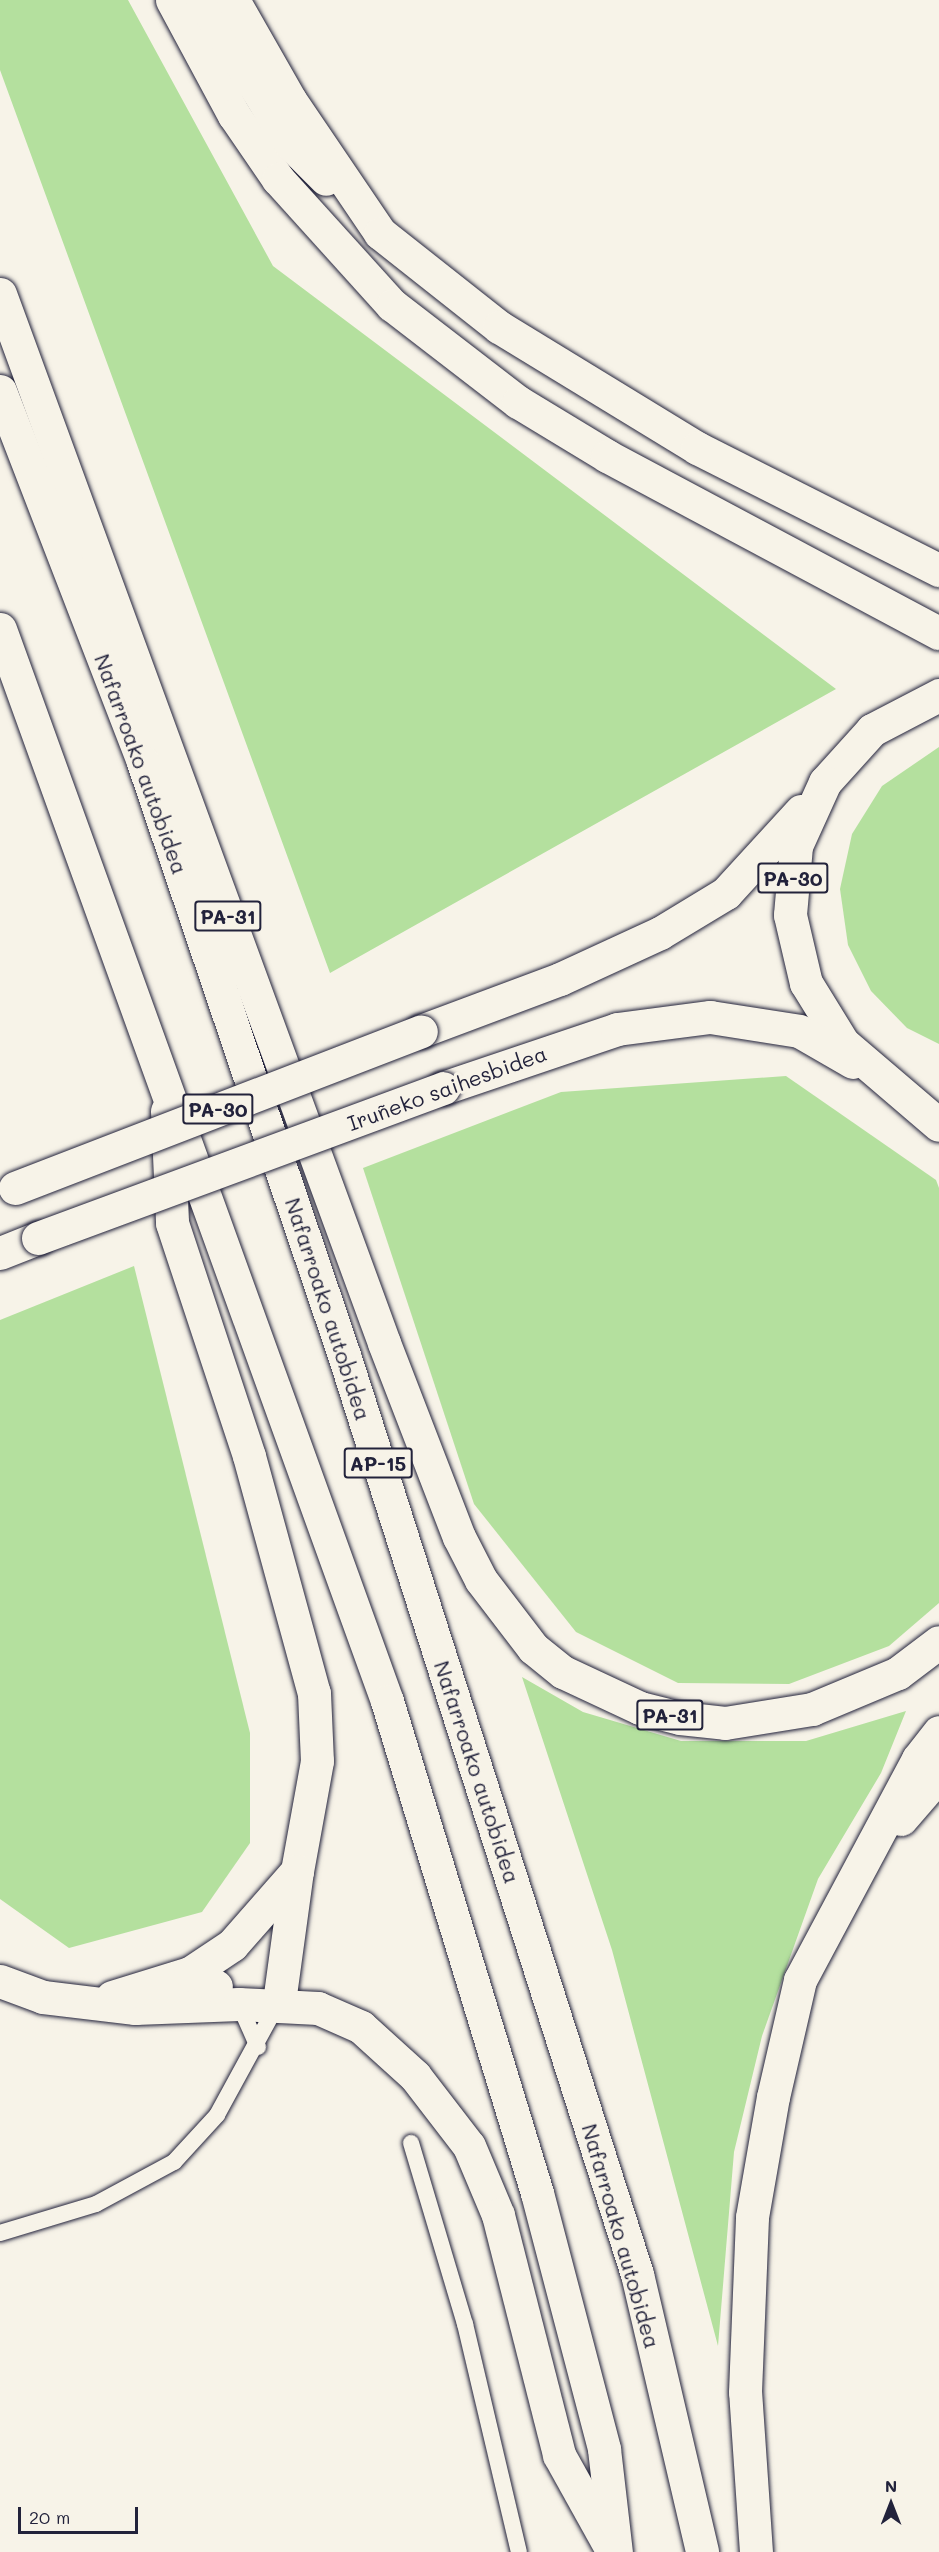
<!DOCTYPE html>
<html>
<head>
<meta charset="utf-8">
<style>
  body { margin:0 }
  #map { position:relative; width:939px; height:2552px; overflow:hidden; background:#f7f3e8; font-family:Mali,sans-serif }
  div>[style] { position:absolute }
  .green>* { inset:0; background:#b4e09e }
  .roads { filter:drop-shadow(0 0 2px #22223b) drop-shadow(0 0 2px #22223b) }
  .service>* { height:16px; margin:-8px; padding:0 8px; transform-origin:8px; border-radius:8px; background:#f7f3e8 }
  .tertiary>* { height:33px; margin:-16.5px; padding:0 16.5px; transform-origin:16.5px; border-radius:16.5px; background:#f7f3e8 }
  .trunk>* { height:33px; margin:-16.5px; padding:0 16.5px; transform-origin:16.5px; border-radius:16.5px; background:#f7f3e8 }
  .motorway>* { height:33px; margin:-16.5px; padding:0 16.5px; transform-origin:16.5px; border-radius:16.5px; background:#f7f3e8 }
  .bridges { filter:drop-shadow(0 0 2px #22223b) drop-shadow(0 0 2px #22223b) }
  .trunk-bridge>* { height:33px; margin:-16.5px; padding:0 16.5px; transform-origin:16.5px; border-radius:16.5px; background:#f7f3e8 }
  span { translate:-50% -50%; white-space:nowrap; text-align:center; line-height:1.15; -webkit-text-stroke:6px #f7f3e8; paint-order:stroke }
  .shield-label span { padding:2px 4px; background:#f7f3e8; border:2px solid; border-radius:4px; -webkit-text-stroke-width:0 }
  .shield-label { font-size:20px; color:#22223b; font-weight:700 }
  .street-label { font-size:21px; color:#22223b }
  .north { position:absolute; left:861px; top:2474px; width:60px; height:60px; -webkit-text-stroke:4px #f7f3e8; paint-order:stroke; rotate:0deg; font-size:16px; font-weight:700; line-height:24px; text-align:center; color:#22223b }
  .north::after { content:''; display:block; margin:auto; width:21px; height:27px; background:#22223b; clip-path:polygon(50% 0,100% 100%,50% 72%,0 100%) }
  .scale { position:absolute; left:18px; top:2507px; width:120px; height:27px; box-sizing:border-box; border:3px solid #22223b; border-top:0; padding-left:8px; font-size:18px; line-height:21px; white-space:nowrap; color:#22223b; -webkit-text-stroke:4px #f7f3e8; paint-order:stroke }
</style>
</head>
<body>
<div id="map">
  <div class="green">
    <div style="clip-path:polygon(0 0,128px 0,273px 266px,836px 689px,330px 973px,0 70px)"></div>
    <div style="clip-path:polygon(939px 747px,939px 1044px,907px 1028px,871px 991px,848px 945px,840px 889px,852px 834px,882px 786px)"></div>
    <div style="clip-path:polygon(786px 1076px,936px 1180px,939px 1188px,939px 1603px,889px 1646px,789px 1684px,678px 1683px,576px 1632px,474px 1504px,363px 1168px,561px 1092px)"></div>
    <div style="clip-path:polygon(134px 1266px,250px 1733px,250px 1843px,202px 1912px,69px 1948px,0 1899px,0 1320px)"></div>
    <div style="clip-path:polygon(522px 1677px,583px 1712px,681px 1741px,806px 1741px,906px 1711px,881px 1773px,818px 1879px,762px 2036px,734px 2152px,718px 2346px,612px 1950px)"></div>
  </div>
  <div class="roads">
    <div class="service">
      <div style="left:239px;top:2004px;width:47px;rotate:66.2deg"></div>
      <div style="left:411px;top:2143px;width:189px;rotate:73.4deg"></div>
      <div style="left:465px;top:2324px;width:234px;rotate:76.7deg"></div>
      <div style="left:0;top:2233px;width:100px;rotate:-16.8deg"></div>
      <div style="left:96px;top:2204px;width:89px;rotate:-28.3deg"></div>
      <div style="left:174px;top:2162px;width:64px;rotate:-47.5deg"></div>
      <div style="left:217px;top:2115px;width:128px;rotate:-61.4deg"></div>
    </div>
    <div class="tertiary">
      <div style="left:0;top:1981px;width:46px;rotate:20.4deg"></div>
      <div style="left:43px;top:1997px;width:93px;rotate:6.8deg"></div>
      <div style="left:135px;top:2008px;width:104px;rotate:-2.2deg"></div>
      <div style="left:112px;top:1997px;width:82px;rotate:-17.1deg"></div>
      <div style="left:190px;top:1973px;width:29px;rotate:27deg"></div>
    </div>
    <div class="trunk">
      <div style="left:0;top:294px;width:1117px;rotate:69.89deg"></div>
      <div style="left:384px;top:1343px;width:208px;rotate:68.9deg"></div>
      <div style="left:459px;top:1537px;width:48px;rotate:62.9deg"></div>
      <div style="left:481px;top:1580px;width:86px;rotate:52.6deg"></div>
      <div style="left:533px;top:1648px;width:38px;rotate:39deg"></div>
      <div style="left:563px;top:1672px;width:85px;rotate:25.1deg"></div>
      <div style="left:640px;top:1708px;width:41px;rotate:14deg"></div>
      <div style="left:680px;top:1718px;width:45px;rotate:6.3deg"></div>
      <div style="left:725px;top:1723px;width:88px;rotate:-9.1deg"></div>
      <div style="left:812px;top:1709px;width:93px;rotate:-22.7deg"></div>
      <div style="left:898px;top:1673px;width:51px;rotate:-37.1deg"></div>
      <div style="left:939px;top:695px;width:76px;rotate:152.4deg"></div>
      <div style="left:872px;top:730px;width:70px;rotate:132.1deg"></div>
      <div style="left:825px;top:782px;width:70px;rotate:114.4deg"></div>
      <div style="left:796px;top:846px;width:69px;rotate:95deg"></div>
      <div style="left:790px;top:915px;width:70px;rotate:76.8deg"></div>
      <div style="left:806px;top:983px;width:70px;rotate:58.3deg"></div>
      <div style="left:843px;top:1043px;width:126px;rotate:40.5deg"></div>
      <div style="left:421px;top:1031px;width:148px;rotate:-20.5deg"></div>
      <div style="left:560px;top:979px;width:110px;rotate:-24.7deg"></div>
      <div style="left:660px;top:933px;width:77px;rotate:-31.2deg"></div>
      <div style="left:726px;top:893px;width:111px;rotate:-47.6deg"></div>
      <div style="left:443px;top:1088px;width:184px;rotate:-18.7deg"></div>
      <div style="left:617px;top:1029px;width:94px;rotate:-7.4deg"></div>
      <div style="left:710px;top:1017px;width:90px;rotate:8.9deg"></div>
      <div style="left:799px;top:1031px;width:62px;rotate:29.9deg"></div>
      <div style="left:0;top:1253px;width:41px;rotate:-21.5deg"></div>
    </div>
    <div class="motorway">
      <div style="left:172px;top:0;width:131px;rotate:61.7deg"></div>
      <div style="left:234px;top:115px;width:78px;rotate:55.5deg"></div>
      <div style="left:278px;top:179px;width:170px;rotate:47.9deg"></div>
      <div style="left:392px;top:305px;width:159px;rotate:37.6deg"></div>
      <div style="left:518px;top:402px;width:104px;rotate:31.2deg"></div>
      <div style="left:607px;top:456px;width:376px;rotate:28.1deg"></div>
      <div style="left:202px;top:0;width:167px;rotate:58.5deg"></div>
      <div style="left:289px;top:142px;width:52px;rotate:45deg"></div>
      <div style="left:233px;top:0;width:115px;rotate:60.3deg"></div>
      <div style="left:290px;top:100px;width:161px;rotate:55.9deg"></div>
      <div style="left:380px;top:233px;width:152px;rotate:38.3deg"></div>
      <div style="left:499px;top:327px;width:232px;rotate:31.4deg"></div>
      <div style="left:697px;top:448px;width:271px;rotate:26.8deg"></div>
      <div style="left:0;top:391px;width:398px;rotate:68.9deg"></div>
      <div style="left:143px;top:762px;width:626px;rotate:71.28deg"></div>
      <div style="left:344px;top:1355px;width:965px;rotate:72.32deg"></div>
      <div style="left:637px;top:2274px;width:285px;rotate:76.8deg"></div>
      <div style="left:0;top:629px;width:1140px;rotate:70.15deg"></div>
      <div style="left:387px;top:1701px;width:514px;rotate:73.04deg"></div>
      <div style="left:537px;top:2193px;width:265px;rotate:75.3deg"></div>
      <div style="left:604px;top:2449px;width:104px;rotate:83.4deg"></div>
      <div style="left:167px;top:1111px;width:112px;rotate:87.4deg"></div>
      <div style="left:172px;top:1223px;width:245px;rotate:71.7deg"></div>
      <div style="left:249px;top:1456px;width:246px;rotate:74.7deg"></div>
      <div style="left:314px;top:1693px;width:68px;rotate:87.5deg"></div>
      <div style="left:317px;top:1761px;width:112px;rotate:100.3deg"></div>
      <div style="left:297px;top:1871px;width:98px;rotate:131.3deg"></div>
      <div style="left:232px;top:1945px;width:50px;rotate:146.3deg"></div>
      <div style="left:901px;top:1819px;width:58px;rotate:-49.2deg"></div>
      <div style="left:279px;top:2002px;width:132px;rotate:-82.2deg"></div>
      <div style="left:239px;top:2004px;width:79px;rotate:2.9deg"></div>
      <div style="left:318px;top:2008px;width:47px;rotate:23.8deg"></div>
      <div style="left:361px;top:2027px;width:73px;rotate:42.2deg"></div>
      <div style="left:415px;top:2076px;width:88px;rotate:52.4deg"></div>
      <div style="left:469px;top:2146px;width:75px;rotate:67.2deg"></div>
      <div style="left:498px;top:2215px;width:248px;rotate:75.7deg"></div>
      <div style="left:559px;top:2455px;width:103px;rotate:60.9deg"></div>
      <div style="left:756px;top:2552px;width:160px;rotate:-93.9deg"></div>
      <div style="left:745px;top:2392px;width:175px;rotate:-87.7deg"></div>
      <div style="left:752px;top:2217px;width:122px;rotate:-80.1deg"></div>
      <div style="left:773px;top:2097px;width:120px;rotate:-77deg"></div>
      <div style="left:800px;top:1980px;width:251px;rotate:-61.9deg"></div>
      <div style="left:918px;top:1759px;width:34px;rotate:-52deg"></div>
    </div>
  </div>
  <div class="bridges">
    <div class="trunk-bridge">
      <div style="left:15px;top:1188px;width:435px;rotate:-21.1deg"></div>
      <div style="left:38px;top:1238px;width:432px;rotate:-20.3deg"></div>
    </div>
  </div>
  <div class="shield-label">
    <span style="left:793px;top:878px">PA-30</span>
    <span style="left:228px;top:916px">PA-31</span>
    <span style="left:218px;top:1109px">PA-30</span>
    <span style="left:378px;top:1463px">AP-15</span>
    <span style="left:670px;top:1715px">PA-31</span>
  </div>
  <div class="street-label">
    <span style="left:141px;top:764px;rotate:70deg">Nafarroako autobidea</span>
    <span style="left:447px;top:1088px;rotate:-20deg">Iruñeko saihesbidea</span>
    <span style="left:328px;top:1309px;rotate:72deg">Nafarroako autobidea</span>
    <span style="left:477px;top:1772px;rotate:72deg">Nafarroako autobidea</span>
    <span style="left:621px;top:2236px;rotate:74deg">Nafarroako autobidea</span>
  </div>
  <div class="north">N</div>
  <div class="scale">20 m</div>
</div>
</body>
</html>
